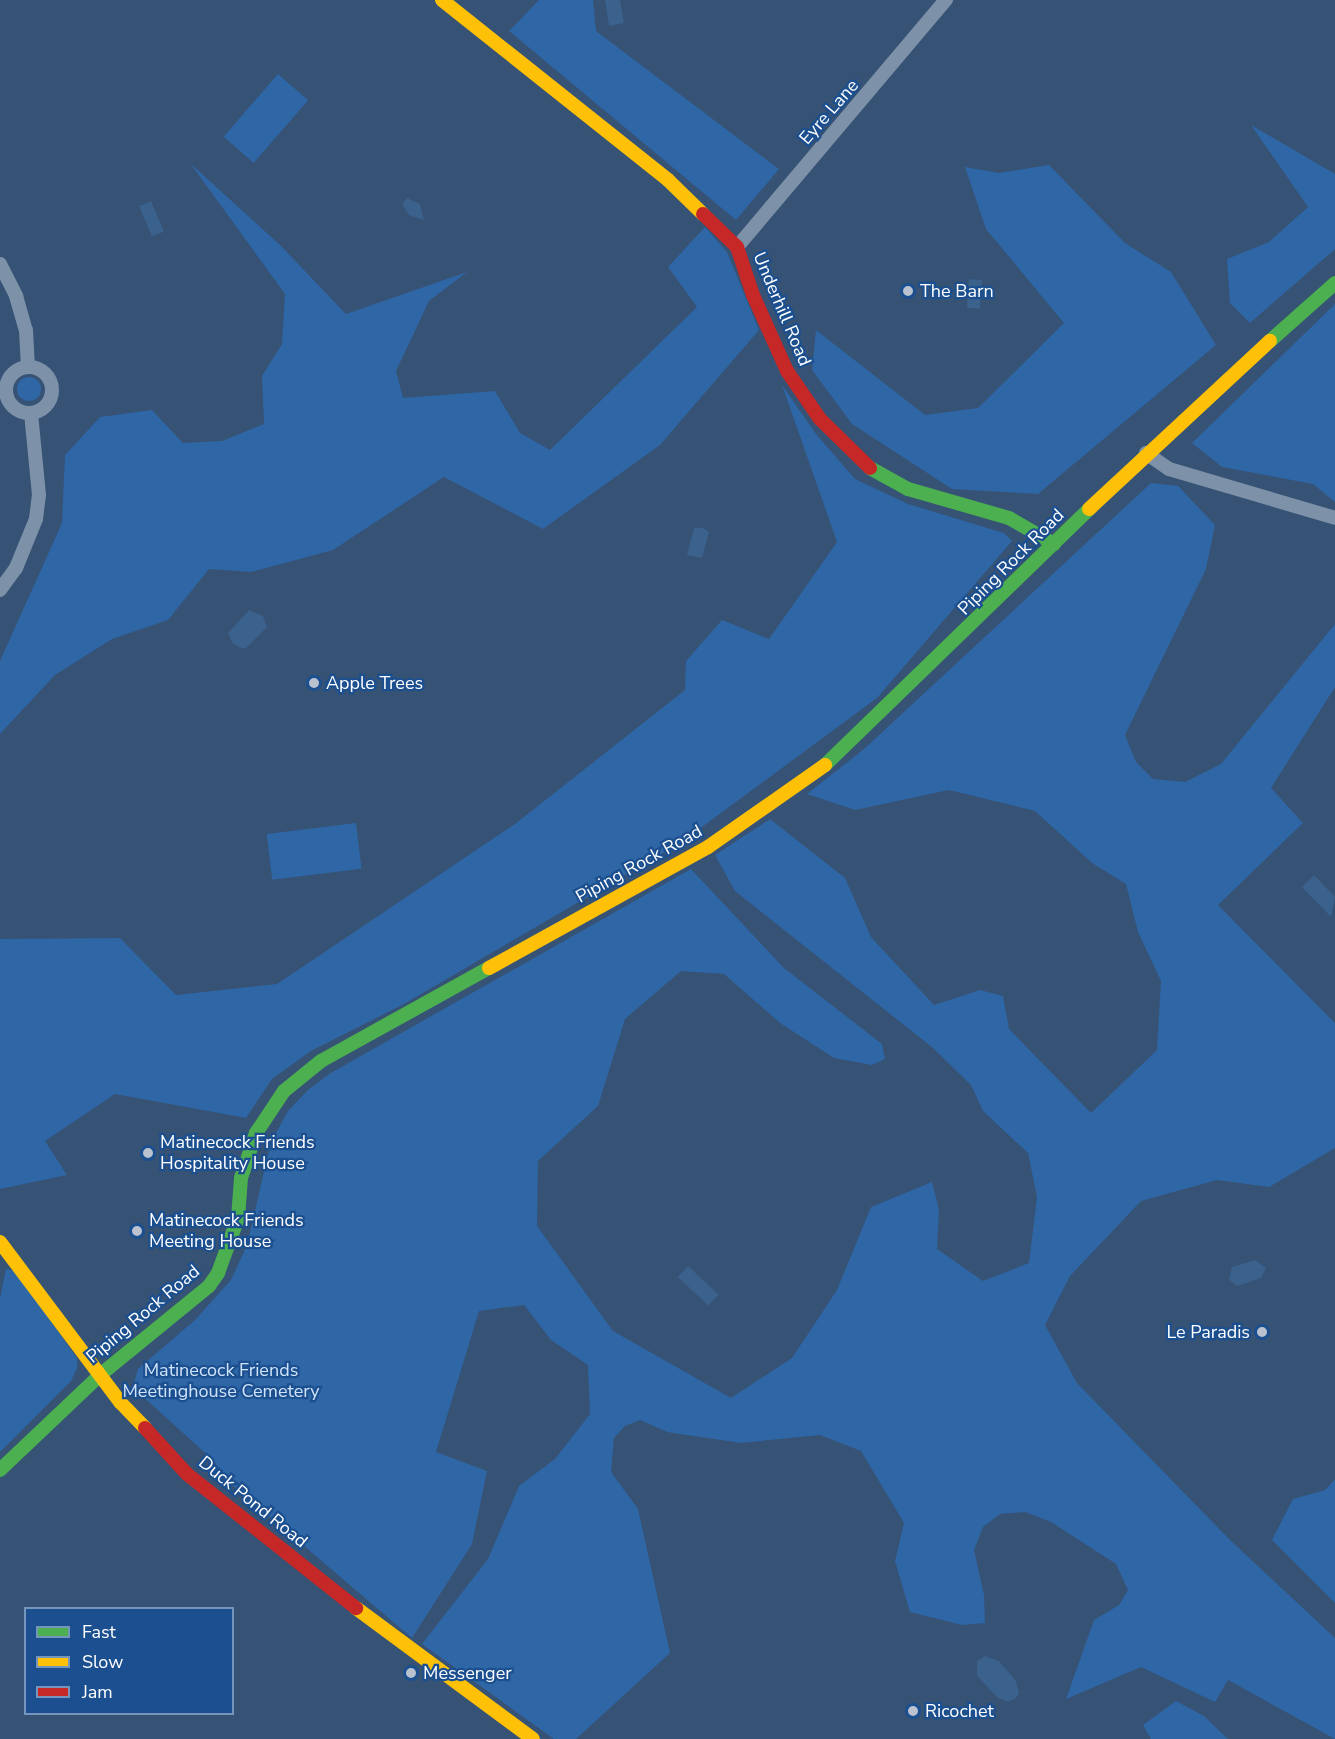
<!DOCTYPE html>
<html>
<head>
<meta charset="utf-8">
<style>
  body { margin:0 }
  #map { position:relative; width:1335px; height:1739px; overflow:hidden; background:#365274; font-family:"Nunito Sans",sans-serif }
  div>[style] { position:absolute }
  .green>* { inset:0; background:#2f66a5; transform-origin:0 0 }
  .round { border-radius:50% }
  .water>* { inset:0; background:#3b618d; transform-origin:0 0 }
  .street>* { height:14px; margin:-7px; padding:0 7px; transform-origin:7px; border-radius:7px; background:#7d92a8 }
  .street>.ring { margin:-7px; padding:0; box-sizing:content-box; background:none; border:14px solid #7d92a8; border-radius:50% }
  .fast>* { height:14px; margin:-7px; padding:0 7px; transform-origin:7px; border-radius:7px; background:#4caf50 }
  .slow>* { height:14px; margin:-7px; padding:0 7px; transform-origin:7px; border-radius:7px; background:#ffc107 }
  .jam>* { height:14px; margin:-7px; padding:0 7px; transform-origin:7px; border-radius:7px; background:#c62828 }
  .dots>* { width:16px; height:16px; translate:-50% -50%; box-sizing:border-box; border:3px solid #1b4f8f; border-radius:50% }
  span { translate:-50% -50%; white-space:nowrap; text-align:center; line-height:1.15; -webkit-text-stroke:4.5px #1b4f8f; paint-order:stroke }
  .street-label { font-size:18px; color:#fff }
  .poi-label { font-size:18px; color:#fff }
  .left { translate:0 -50%; text-align:left }
  .right { translate:-100% -50%; text-align:right }
  .park-label { font-size:18px; color:#cfe3fa }
  .legend { position:absolute; left:24px; top:1607px; width:210px; height:108px; box-sizing:border-box; background:#1b4f8f; border:2px solid #7695bc; margin:0; padding:8px 10px; list-style:none; font-size:18px; color:#fff }
  .legend li { display:flex; align-items:center; gap:12px; height:30px }
  .legend b { width:30px; border:2px solid #7695bc }
</style>
</head>
<body>
<div id="map">
  <div class="green">
    <div style="clip-path:polygon(539px 0,593px 0,596px 31px,779px 169px,736px 220px,509px 31px)"></div>
    <div style="left:278px;top:74px;width:40px;height:83px;rotate:41deg"></div>
    <div style="clip-path:polygon(1251px 125px,1335px 174px,1335px 249px,1250px 323px,1230px 303px,1227px 259px,1269px 242px,1308px 207px)"></div>
    <div style="clip-path:polygon(190px 163px,280px 245px,346px 314px,467px 272px,429px 301px,396px 371px,403px 398px,495px 391px,520px 433px,550px 450px,697px 307px,668px 267px,705px 227px,727px 252px,759px 330px,660px 445px,543px 529px,444px 477px,333px 550px,251px 572px,209px 569px,168px 620px,112px 639px,55px 675px,0 734px,0 661px,62px 523px,65px 455px,100px 417px,152px 410px,183px 443px,222px 441px,264px 424px,262px 376px,282px 344px,285px 294px)"></div>
    <div style="clip-path:polygon(1049px 165px,1125px 243px,1171px 272px,1216px 345px,1038px 494px,952px 489px,852px 424px,812px 370px,816px 330px,925px 415px,978px 408px,1064px 323px,986px 229px,965px 167px,999px 173px)"></div>
    <div style="clip-path:polygon(1335px 304px,1335px 502px,1313px 484px,1222px 467px,1192px 443px)"></div>
    <div class="round" style="left:17px;top:377px;width:24px;height:24px"></div>
    <div style="clip-path:polygon(782px 385px,816px 434px,855px 479px,908px 504px,1004px 533px,1012px 541px,877px 698px,683px 841px,404px 1004px,311px 1051px,272px 1079px,246px 1118px,115px 1094px,45px 1141px,67px 1175px,0 1189px,0 939px,120px 938px,176px 995px,277px 984px,515px 824px,685px 690px,686px 661px,722px 620px,769px 639px,837px 542px)"></div>
    <div style="clip-path:polygon(1151px 483px,1178px 486px,1215px 525px,1206px 569px,1125px 735px,1136px 762px,1153px 779px,1185px 782px,1221px 764px,1335px 624px,1335px 687px,1271px 788px,1303px 823px,1218px 905px,1335px 1023px,1335px 1148px,1269px 1187px,1217px 1180px,1141px 1201px,1070px 1276px,1045px 1325px,1077px 1383px,1230px 1540px,1335px 1638px,1335px 1739px,1228px 1680px,1215px 1702px,1141px 1667px,1066px 1699px,1094px 1620px,1119px 1605px,1128px 1590px,1116px 1564px,1051px 1522px,1025px 1512px,1000px 1514px,983px 1527px,974px 1550px,984px 1595px,985px 1623px,962px 1625px,910px 1612px,895px 1561px,904px 1523px,861px 1451px,820px 1435px,741px 1443px,667px 1432px,640px 1420px,625px 1426px,614px 1438px,611px 1472px,638px 1509px,670px 1653px,576px 1739px,554px 1739px,422px 1644px,488px 1559px,519px 1486px,555px 1459px,590px 1414px,588px 1365px,551px 1340px,524px 1305px,479px 1311px,436px 1452px,487px 1471px,472px 1544px,412px 1638px,222px 1476px,215px 1462px,139px 1393px,134px 1383px,138px 1369px,195px 1320px,231px 1280px,247px 1245px,271px 1142px,288px 1111px,308px 1090px,329px 1074px,691px 869px,784px 968px,882px 1044px,885px 1059px,872px 1065px,834px 1058px,780px 1023px,724px 974px,681px 971px,625px 1019px,598px 1106px,538px 1161px,537px 1226px,613px 1331px,731px 1398px,792px 1358px,837px 1290px,871px 1207px,932px 1182px,939px 1210px,937px 1249px,983px 1281px,1029px 1263px,1037px 1197px,1028px 1153px,983px 1111px,971px 1085px,933px 1048px,735px 891px,715px 855px,770px 819px,845px 878px,871px 937px,934px 1005px,980px 990px,1003px 996px,1009px 1029px,1091px 1113px,1157px 1050px,1161px 981px,1138px 932px,1126px 884px,1092px 863px,1035px 811px,949px 790px,855px 810px,807px 794px,864px 749px)"></div>
    <div style="left:356px;top:823px;width:46px;height:90px;rotate:83deg"></div>
    <div style="clip-path:polygon(6px 1269px,15px 1271px,77px 1358px,77px 1368px,71px 1381px,0 1452px,0 1299px)"></div>
    <div style="clip-path:polygon(1335px 1479px,1335px 1603px,1272px 1540px,1293px 1499px,1325px 1490px)"></div>
    <div style="clip-path:polygon(1176px 1701px,1204px 1716px,1228px 1739px,1151px 1739px,1143px 1725px)"></div>
  </div>
  <div class="water">
    <div style="clip-path:polygon(605px 0,620px 0,624px 23px,609px 26px)"></div>
    <div style="clip-path:polygon(407px 198px,420px 204px,424px 220px,409px 215px,402px 204px)"></div>
    <div style="left:151px;top:201px;width:33px;height:13px;rotate:67deg"></div>
    <div style="left:969px;top:279px;width:13px;height:29px;rotate:4deg"></div>
    <div style="clip-path:polygon(694px 528px,703px 528px,709px 532px,702px 558px,687px 555px)"></div>
    <div style="clip-path:polygon(249px 610px,263px 616px,267px 627px,246px 648px,241px 648px,233px 644px,228px 633px)"></div>
    <div style="clip-path:polygon(1314px 875px,1335px 897px,1331px 917px,1302px 887px)"></div>
    <div style="clip-path:polygon(1255px 1260px,1266px 1268px,1261px 1278px,1237px 1286px,1229px 1280px,1232px 1267px)"></div>
    <div style="left:688px;top:1266px;width:42px;height:15px;rotate:43deg"></div>
    <div style="clip-path:polygon(985px 1656px,999px 1661px,1016px 1681px,1019px 1694px,1015px 1699px,1008px 1702px,998px 1698px,977px 1676px,977px 1661px)"></div>
  </div>
  <div class="street">
    <div style="left:737px;top:247px;width:324px;rotate:-49.8deg"></div>
    <div style="left:0;top:264px;width:36px;rotate:63deg"></div>
    <div style="left:16px;top:296px;width:35px;rotate:74deg"></div>
    <div style="left:26px;top:330px;width:37px;rotate:87deg"></div>
    <div class="ring" style="left:6px;top:367px;width:32px;height:32px"></div>
    <div style="left:1146px;top:453px;width:28px;rotate:35deg"></div>
    <div style="left:1169px;top:469px;width:173px;rotate:16.4deg"></div>
    <div style="left:0;top:590px;width:27px;rotate:-54deg"></div>
    <div style="left:16px;top:568px;width:53px;rotate:-67.8deg"></div>
    <div style="left:36px;top:519px;width:24px;rotate:-83deg"></div>
    <div style="left:39px;top:495px;width:82px;rotate:-95.6deg"></div>
  </div>
  <div class="fast">
    <div style="left:1270px;top:341px;width:87px;rotate:-41.7deg"></div>
    <div style="left:870px;top:468px;width:43px;rotate:28.9deg"></div>
    <div style="left:908px;top:489px;width:105px;rotate:16deg"></div>
    <div style="left:1009px;top:518px;width:52px;rotate:30deg"></div>
    <div style="left:825px;top:765px;width:368px;rotate:-44.1deg"></div>
    <div style="left:0;top:1470px;width:138px;rotate:-43.5deg"></div>
    <div style="left:100px;top:1375px;width:141px;rotate:-39.2deg"></div>
    <div style="left:209px;top:1286px;width:16px;rotate:-55deg"></div>
    <div style="left:218px;top:1273px;width:59px;rotate:-70deg"></div>
    <div style="left:238px;top:1218px;width:40px;rotate:-85.7deg"></div>
    <div style="left:241px;top:1178px;width:47px;rotate:-71.6deg"></div>
    <div style="left:256px;top:1133px;width:50px;rotate:-56.3deg"></div>
    <div style="left:284px;top:1091px;width:48px;rotate:-39deg"></div>
    <div style="left:321px;top:1061px;width:192px;rotate:-29deg"></div>
  </div>
  <div class="slow">
    <div style="left:442px;top:0;width:289px;rotate:38.5deg"></div>
    <div style="left:668px;top:180px;width:49px;rotate:44.2deg"></div>
    <div style="left:1089px;top:509px;width:247px;rotate:-42.9deg"></div>
    <div style="left:489px;top:968px;width:250px;rotate:-28.9deg"></div>
    <div style="left:708px;top:847px;width:143px;rotate:-35deg"></div>
    <div style="left:0;top:1242px;width:201px;rotate:53.1deg"></div>
    <div style="left:121px;top:1403px;width:35px;rotate:46deg"></div>
    <div style="left:356px;top:1608px;width:220px;rotate:36.5deg"></div>
  </div>
  <div class="jam">
    <div style="left:703px;top:214px;width:47px;rotate:44.1deg"></div>
    <div style="left:737px;top:247px;width:51px;rotate:71.6deg"></div>
    <div style="left:753px;top:295px;width:83px;rotate:65.9deg"></div>
    <div style="left:787px;top:371px;width:58px;rotate:55.5deg"></div>
    <div style="left:820px;top:419px;width:70px;rotate:44.4deg"></div>
    <div style="left:145px;top:1428px;width:62px;rotate:47.6deg"></div>
    <div style="left:187px;top:1474px;width:216px;rotate:38.4deg"></div>
  </div>
  <div class="dots">
    <div style="left:908px;top:291px;background:#b9c2ce"></div>
    <div style="left:314px;top:683px;background:#b9c2ce"></div>
    <div style="left:148px;top:1153px;background:#b9c2ce"></div>
    <div style="left:137px;top:1231px;background:#b9c2ce"></div>
    <div style="left:1262px;top:1332px;background:#b9c2ce"></div>
    <div style="left:411px;top:1673px;background:#b9c2ce"></div>
    <div style="left:913px;top:1711px;background:#b9c2ce"></div>
  </div>
  <div class="street-label">
    <span style="left:829px;top:112px;rotate:-49deg">Eyre Lane</span>
    <span style="left:782px;top:309px;rotate:67deg">Underhill Road</span>
    <span style="left:1011px;top:562px;rotate:-45deg">Piping Rock Road</span>
    <span style="left:639px;top:864px;rotate:-29deg">Piping Rock Road</span>
    <span style="left:143px;top:1314px;rotate:-40deg">Piping Rock Road</span>
    <span style="left:253px;top:1502px;rotate:39deg">Duck Pond Road</span>
  </div>
  <div class="poi-label">
    <span class="left" style="left:920px;top:291px">The Barn</span>
    <span class="left" style="left:326px;top:683px">Apple Trees</span>
    <span class="left" style="left:160px;top:1153px">Matinecock Friends<br>Hospitality House</span>
    <span class="left" style="left:149px;top:1231px">Matinecock Friends<br>Meeting House</span>
    <span class="right" style="left:1250px;top:1332px">Le Paradis</span>
    <span class="left" style="left:423px;top:1673px">Messenger</span>
    <span class="left" style="left:925px;top:1711px">Ricochet</span>
  </div>
  <div class="park-label">
    <span style="left:221px;top:1381px">Matinecock Friends<br>Meetinghouse Cemetery</span>
  </div>
  <ul class="legend">
  <li><b style="height:8px;background:#4caf50"></b>Fast</li>
  <li><b style="height:8px;background:#ffc107"></b>Slow</li>
  <li><b style="height:8px;background:#c62828"></b>Jam</li>
  </ul>
</div>
</body>
</html>
